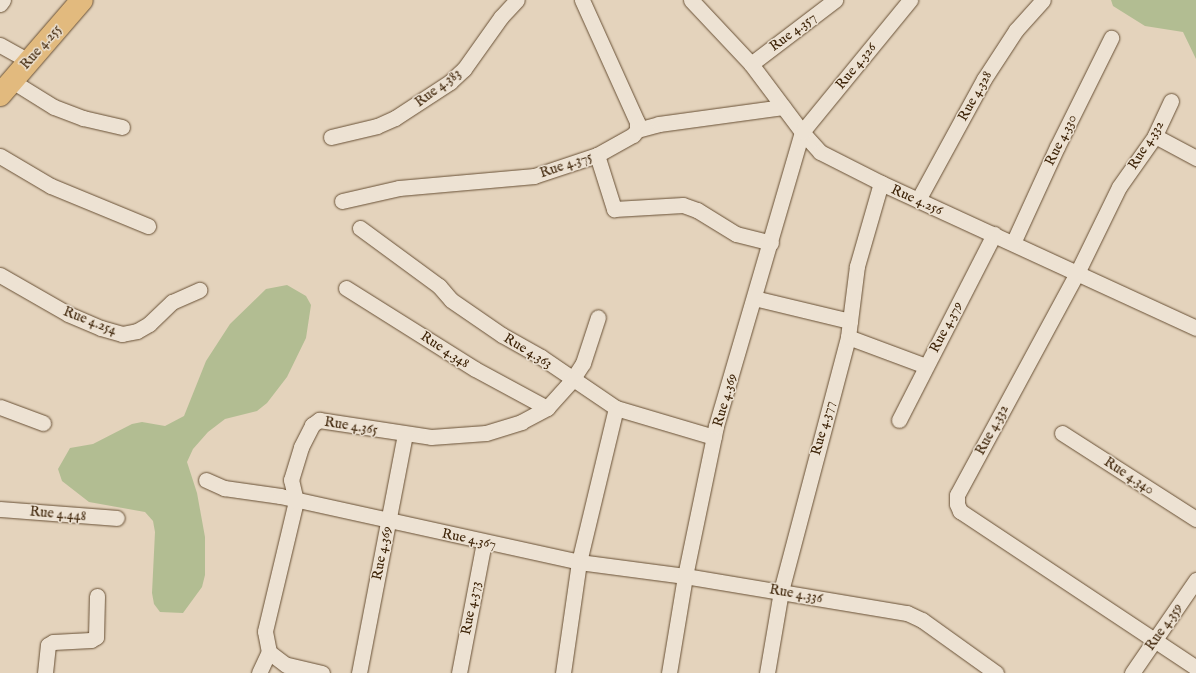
<!DOCTYPE html>
<html>
<head>
<meta charset="utf-8">
<style>
  body { margin:0 }
  #map { position:relative; width:1196px; height:673px; overflow:hidden; background:#e4d3bc; font-family:"IM FELL English",serif }
  div>[style] { position:absolute }
  .green>* { inset:0; background:#b2bd92 }
  .roads { filter:drop-shadow(0 0 1px #685035) drop-shadow(0 0 1px #685035) }
  .minor>* { height:15px; margin:-7.5px; padding:0 7.5px; transform-origin:7.5px; border-radius:7.5px; background:#ede2d3 }
  .highway>* { height:22px; margin:-11px; padding:0 11px; transform-origin:11px; border-radius:11px; background:#e2ba7e }
  span { translate:-50% -50%; white-space:nowrap; text-align:center; line-height:1.15; -webkit-text-stroke:3px #ede2d3; paint-order:stroke }
  .street-label { font-size:14px; color:#3e2408 }
</style>
</head>
<body>
<div id="map">
  <div class="green">
    <div style="clip-path:polygon(1111px 0,1196px 0,1196px 59px,1183px 32px,1145px 26px,1113px 6px)"></div>
    <div style="clip-path:polygon(287px 285px,306px 296px,311px 305px,306px 338px,287px 377px,267px 403px,257px 411px,225px 419px,208px 432px,193px 449px,187px 462px,197px 493px,205px 537px,205px 575px,202px 587px,183px 613px,160px 612px,154px 604px,152px 593px,155px 532px,153px 521px,145px 512px,89px 502px,62px 481px,58px 469px,70px 448px,93px 444px,132px 424px,142px 422px,165px 426px,184px 416px,206px 361px,230px 324px,266px 289px)"></div>
  </div>
  <div class="roads">
    <div class="minor">
      <div style="left:582px;top:0;width:134px;rotate:65.7deg"></div>
      <div style="left:637px;top:122px;width:8px;rotate:90deg"></div>
      <div style="left:691px;top:0;width:88px;rotate:46.8deg"></div>
      <div style="left:751px;top:64px;width:85px;rotate:53.1deg"></div>
      <div style="left:802px;top:132px;width:27px;rotate:48deg"></div>
      <div style="left:820px;top:152px;width:68px;rotate:26.9deg"></div>
      <div style="left:881px;top:183px;width:347px;rotate:24.7deg"></div>
      <div style="left:0;top:4px;width:5px;rotate:-53deg"></div>
      <div style="left:0;top:45px;width:33px;rotate:29deg"></div>
      <div style="left:751px;top:64px;width:106px;rotate:-37.3deg"></div>
      <div style="left:12px;top:81px;width:49px;rotate:31.8deg"></div>
      <div style="left:54px;top:107px;width:31px;rotate:21deg"></div>
      <div style="left:83px;top:118px;width:40px;rotate:13deg"></div>
      <div style="left:1171px;top:101px;width:38px;rotate:115deg"></div>
      <div style="left:1155px;top:136px;width:62px;rotate:125.2deg"></div>
      <div style="left:1119px;top:187px;width:96px;rotate:116deg"></div>
      <div style="left:1077px;top:273px;width:252px;rotate:118.4deg"></div>
      <div style="left:957px;top:495px;width:9px;rotate:90deg"></div>
      <div style="left:957px;top:504px;width:8px;rotate:67deg"></div>
      <div style="left:960px;top:511px;width:283px;rotate:33.6deg"></div>
      <div style="left:1155px;top:136px;width:47px;rotate:28.2deg"></div>
      <div style="left:331px;top:137px;width:47px;rotate:-13.4deg"></div>
      <div style="left:377px;top:126px;width:20px;rotate:-24deg"></div>
      <div style="left:395px;top:118px;width:66px;rotate:-33.2deg"></div>
      <div style="left:450px;top:82px;width:19px;rotate:-43deg"></div>
      <div style="left:464px;top:69px;width:64px;rotate:-54.6deg"></div>
      <div style="left:501px;top:17px;width:23px;rotate:-47deg"></div>
      <div style="left:597px;top:155px;width:57px;rotate:72.5deg"></div>
      <div style="left:614px;top:209px;width:69px;rotate:-3.3deg"></div>
      <div style="left:683px;top:205px;width:15px;rotate:20deg"></div>
      <div style="left:697px;top:210px;width:46px;rotate:31.6deg"></div>
      <div style="left:736px;top:234px;width:36px;rotate:14deg"></div>
      <div style="left:0;top:156px;width:59px;rotate:30.5deg"></div>
      <div style="left:51px;top:186px;width:105px;rotate:22.4deg"></div>
      <div style="left:918px;top:200px;width:138px;rotate:-61.4deg"></div>
      <div style="left:984px;top:79px;width:59px;rotate:-56.9deg"></div>
      <div style="left:1016px;top:30px;width:40px;rotate:-48deg"></div>
      <div style="left:342px;top:201px;width:58px;rotate:-12.8deg"></div>
      <div style="left:399px;top:188px;width:136px;rotate:-5.1deg"></div>
      <div style="left:534px;top:176px;width:66px;rotate:-18.4deg"></div>
      <div style="left:597px;top:155px;width:41px;rotate:-29.1deg"></div>
      <div style="left:633px;top:135px;width:6px;rotate:-51deg"></div>
      <div style="left:637px;top:130px;width:23px;rotate:-15deg"></div>
      <div style="left:659px;top:124px;width:125px;rotate:-7.8deg"></div>
      <div style="left:360px;top:228px;width:98px;rotate:36.3deg"></div>
      <div style="left:439px;top:286px;width:18px;rotate:49deg"></div>
      <div style="left:451px;top:300px;width:62px;rotate:34.5deg"></div>
      <div style="left:502px;top:335px;width:45px;rotate:29.4deg"></div>
      <div style="left:541px;top:357px;width:91px;rotate:34.2deg"></div>
      <div style="left:616px;top:408px;width:102px;rotate:16.5deg"></div>
      <div style="left:1013px;top:243px;width:106px;rotate:-65.4deg"></div>
      <div style="left:1057px;top:147px;width:122px;rotate:-63.6deg"></div>
      <div style="left:0;top:275px;width:78px;rotate:29.8deg"></div>
      <div style="left:68px;top:314px;width:36px;rotate:23deg"></div>
      <div style="left:101px;top:328px;width:22px;rotate:16deg"></div>
      <div style="left:122px;top:334px;width:15px;rotate:-11deg"></div>
      <div style="left:137px;top:331px;width:14px;rotate:-30deg"></div>
      <div style="left:149px;top:324px;width:32px;rotate:-44deg"></div>
      <div style="left:172px;top:302px;width:30px;rotate:-24deg"></div>
      <div style="left:346px;top:288px;width:152px;rotate:32.1deg"></div>
      <div style="left:475px;top:369px;width:82px;rotate:28.4deg"></div>
      <div style="left:754px;top:298px;width:99px;rotate:13.5deg"></div>
      <div style="left:848px;top:337px;width:83px;rotate:20.4deg"></div>
      <div style="left:0;top:407px;width:46px;rotate:20.4deg"></div>
      <div style="left:899px;top:420px;width:209px;rotate:-62.9deg"></div>
      <div style="left:1062px;top:433px;width:159px;rotate:32.7deg"></div>
      <div style="left:206px;top:480px;width:20px;rotate:24deg"></div>
      <div style="left:224px;top:488px;width:57px;rotate:8.1deg"></div>
      <div style="left:280px;top:496px;width:306px;rotate:12.4deg"></div>
      <div style="left:579px;top:562px;width:158px;rotate:-76.5deg"></div>
      <div style="left:0;top:509px;width:117px;rotate:4.4deg"></div>
      <div style="left:45px;top:673px;width:28px;rotate:-84deg"></div>
      <div style="left:48px;top:645px;width:6px;rotate:-31deg"></div>
      <div style="left:53px;top:642px;width:38px;rotate:-3deg"></div>
      <div style="left:91px;top:640px;width:6px;rotate:-31deg"></div>
      <div style="left:96px;top:637px;width:41px;rotate:-88.6deg"></div>
      <div style="left:259px;top:673px;width:23px;rotate:-65deg"></div>
      <div style="left:322px;top:673px;width:37px;rotate:-167deg"></div>
      <div style="left:286px;top:665px;width:21px;rotate:-143deg"></div>
      <div style="left:269px;top:652px;width:21px;rotate:-101deg"></div>
      <div style="left:265px;top:631px;width:134px;rotate:-76.6deg"></div>
      <div style="left:296px;top:501px;width:22px;rotate:-103deg"></div>
      <div style="left:291px;top:480px;width:34px;rotate:-73deg"></div>
      <div style="left:301px;top:447px;width:25px;rotate:-63deg"></div>
      <div style="left:312px;top:425px;width:9px;rotate:-36deg"></div>
      <div style="left:319px;top:420px;width:113px;rotate:8.6deg"></div>
      <div style="left:431px;top:437px;width:55px;rotate:-4.2deg"></div>
      <div style="left:486px;top:433px;width:37px;rotate:-17deg"></div>
      <div style="left:521px;top:422px;width:30px;rotate:-28deg"></div>
      <div style="left:547px;top:408px;width:38px;rotate:-48deg"></div>
      <div style="left:572px;top:380px;width:20px;rotate:-57deg"></div>
      <div style="left:583px;top:363px;width:48px;rotate:-71.9deg"></div>
      <div style="left:359px;top:673px;width:243px;rotate:-79.1deg"></div>
      <div style="left:459px;top:673px;width:133px;rotate:-79.2deg"></div>
      <div style="left:563px;top:673px;width:112px;rotate:-81.8deg"></div>
      <div style="left:579px;top:562px;width:107px;rotate:7.5deg"></div>
      <div style="left:685px;top:576px;width:225px;rotate:9.5deg"></div>
      <div style="left:907px;top:613px;width:17px;rotate:25deg"></div>
      <div style="left:922px;top:620px;width:91px;rotate:35.6deg"></div>
      <div style="left:669px;top:673px;width:98px;rotate:-80.6deg"></div>
      <div style="left:685px;top:576px;width:153px;rotate:-78.3deg"></div>
      <div style="left:716px;top:426px;width:306px;rotate:-73.7deg"></div>
      <div style="left:802px;top:132px;width:171px;rotate:-50.7deg"></div>
      <div style="left:767px;top:673px;width:83px;rotate:-80.3deg"></div>
      <div style="left:781px;top:591px;width:263px;rotate:-75.2deg"></div>
      <div style="left:848px;top:337px;width:72px;rotate:-82.8deg"></div>
      <div style="left:857px;top:266px;width:86px;rotate:-73.9deg"></div>
      <div style="left:1132px;top:673px;width:113px;rotate:-55.5deg"></div>
    </div>
    <div class="highway">
      <div style="left:0;top:95px;width:125px;rotate:-49.2deg"></div>
    </div>
  </div>
  <div class="street-label">
    <span style="left:793px;top:32px;rotate:-37deg">Rue 4.357</span>
    <span style="left:41px;top:47px;rotate:-49deg">Rue 4.255</span>
    <span style="left:856px;top:66px;rotate:-51deg">Rue 4.326</span>
    <span style="left:438px;top:88px;rotate:-37deg">Rue 4.383</span>
    <span style="left:975px;top:96px;rotate:-61deg">Rue 4.328</span>
    <span style="left:1061px;top:140px;rotate:-64deg">Rue 4.330</span>
    <span style="left:1146px;top:145px;rotate:-58deg">Rue 4.332</span>
    <span style="left:566px;top:165px;rotate:-19deg">Rue 4.375</span>
    <span style="left:917px;top:200px;rotate:24deg">Rue 4.256</span>
    <span style="left:90px;top:321px;rotate:21deg">Rue 4.254</span>
    <span style="left:946px;top:327px;rotate:-63deg">Rue 4.379</span>
    <span style="left:445px;top:350px;rotate:33deg">Rue 4.348</span>
    <span style="left:528px;top:351px;rotate:31deg">Rue 4.363</span>
    <span style="left:725px;top:400px;rotate:-74deg">Rue 4.369</span>
    <span style="left:351px;top:426px;rotate:9deg">Rue 4.365</span>
    <span style="left:823px;top:428px;rotate:-75deg">Rue 4.377</span>
    <span style="left:992px;top:430px;rotate:-62deg">Rue 4.332</span>
    <span style="left:1129px;top:476px;rotate:33deg">Rue 4.340</span>
    <span style="left:58px;top:514px;rotate:5deg">Rue 4.448</span>
    <span style="left:469px;top:539px;rotate:12deg">Rue 4.367</span>
    <span style="left:382px;top:553px;rotate:-79deg">Rue 4.369</span>
    <span style="left:796px;top:594px;rotate:10deg">Rue 4.336</span>
    <span style="left:471px;top:608px;rotate:-79deg">Rue 4.373</span>
    <span style="left:1164px;top:627px;rotate:-55deg">Rue 4.359</span>
  </div>
</div>
</body>
</html>
